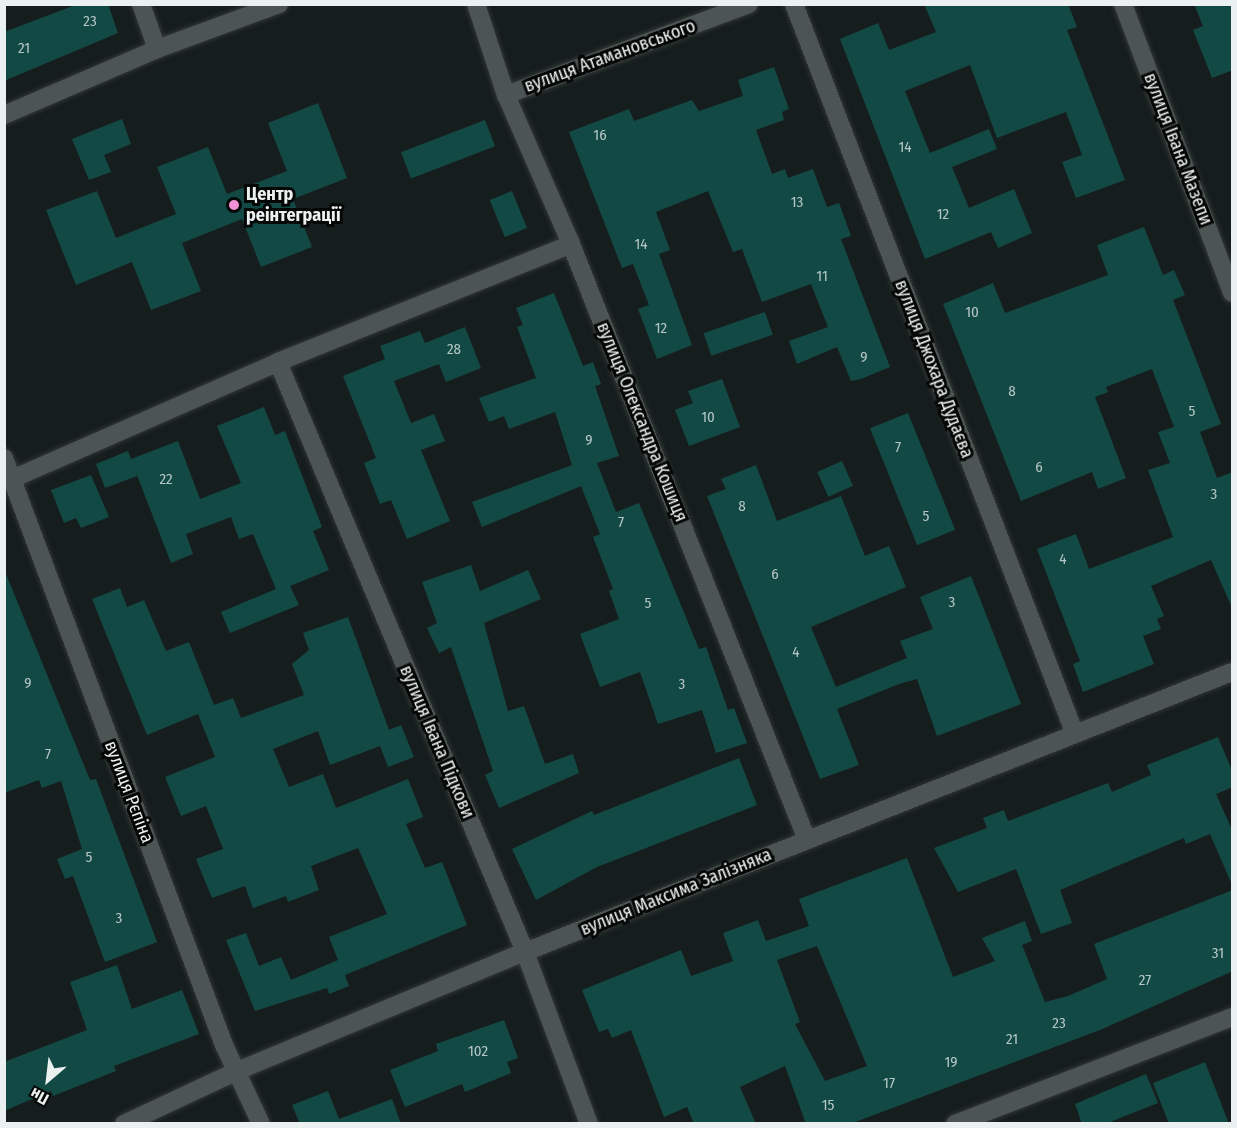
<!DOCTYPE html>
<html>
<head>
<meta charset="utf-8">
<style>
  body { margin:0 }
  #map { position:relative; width:1237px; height:1128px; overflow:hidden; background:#161e1d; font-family:"Fira Sans Condensed",sans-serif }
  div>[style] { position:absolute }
  .building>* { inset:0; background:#134945; transform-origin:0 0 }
  .roads { filter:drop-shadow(0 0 2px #313736) drop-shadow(0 0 2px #313736) }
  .street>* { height:18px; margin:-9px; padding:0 9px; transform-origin:9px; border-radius:9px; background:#4c5554 }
  .secondary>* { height:18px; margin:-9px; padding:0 9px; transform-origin:9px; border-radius:9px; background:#4c5554 }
  .dots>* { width:16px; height:16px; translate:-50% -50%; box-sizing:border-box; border:3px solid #050707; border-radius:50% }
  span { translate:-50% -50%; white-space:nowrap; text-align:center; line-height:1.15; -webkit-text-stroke:6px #050707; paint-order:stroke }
  .number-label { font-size:15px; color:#b5c7c5 }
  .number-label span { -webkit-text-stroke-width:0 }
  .street-label { font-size:18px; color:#ebf1f0 }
  .poi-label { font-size:18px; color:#ebf1f0; font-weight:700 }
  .left { translate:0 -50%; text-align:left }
  .frame { position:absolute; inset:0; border:6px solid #ebf1f0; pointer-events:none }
  .north { position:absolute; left:18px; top:1050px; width:60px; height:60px; -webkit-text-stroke:4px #050707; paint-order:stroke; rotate:208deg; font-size:16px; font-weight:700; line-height:24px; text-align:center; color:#ebf1f0 }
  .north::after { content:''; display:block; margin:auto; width:21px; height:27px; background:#ebf1f0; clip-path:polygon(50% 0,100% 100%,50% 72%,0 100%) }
</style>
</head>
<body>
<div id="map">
  <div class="building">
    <div style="clip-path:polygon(78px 4px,108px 4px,118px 33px,4px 81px,4px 32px)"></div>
    <div style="clip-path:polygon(924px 4px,1068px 4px,1077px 27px,1067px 30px,1125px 180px,1076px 198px,1062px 162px,1082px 155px,1066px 112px,997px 138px,970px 65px,905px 91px,930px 153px,989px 129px,997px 149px,952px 167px,969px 208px,1014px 189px,1032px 233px,998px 248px,991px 232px,925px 259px,840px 39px,878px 23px,889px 50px,936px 32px)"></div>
    <div style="clip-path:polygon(1194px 4px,1233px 4px,1233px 70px,1212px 78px,1193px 30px,1203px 26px)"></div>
    <div style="clip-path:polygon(774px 67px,789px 109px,782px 112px,784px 120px,756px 130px,772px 174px,785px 169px,788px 178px,813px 169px,827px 207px,839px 203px,851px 236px,841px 239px,890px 367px,861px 379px,851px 381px,837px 347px,797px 364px,789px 341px,828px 327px,811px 284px,762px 302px,742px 249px,733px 252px,708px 191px,656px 212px,670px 250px,659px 254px,692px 345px,657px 359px,638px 309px,649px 305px,633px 264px,622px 268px,569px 132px,629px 109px,634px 121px,692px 100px,699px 111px,743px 96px,738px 80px)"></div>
    <div style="clip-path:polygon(318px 103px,347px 178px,293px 199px,312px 247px,261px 267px,242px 219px,182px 243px,201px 291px,151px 310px,132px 262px,76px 285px,46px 210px,97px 191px,116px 238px,176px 214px,157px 167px,208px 147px,227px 194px,287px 171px,268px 123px)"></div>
    <div style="clip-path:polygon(122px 119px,131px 144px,104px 155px,111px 172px,89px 180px,72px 139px)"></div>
    <div style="left:485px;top:120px;width:28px;height:90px;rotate:69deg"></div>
    <div style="left:512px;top:191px;width:40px;height:24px;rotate:68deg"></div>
    <div style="clip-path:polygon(1144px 227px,1163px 275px,1174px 270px,1185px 295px,1173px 300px,1221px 424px,1200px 432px,1217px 478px,1233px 472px,1233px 610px,1211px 560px,1151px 586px,1164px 616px,1157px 619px,1161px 629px,1143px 636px,1154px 664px,1083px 692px,1073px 664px,1080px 661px,1037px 549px,1076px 534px,1089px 569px,1173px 537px,1148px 470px,1170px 463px,1158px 432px,1174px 427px,1152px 369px,1106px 387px,1108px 392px,1095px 397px,1126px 478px,1098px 489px,1092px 472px,1021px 501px,943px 304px,993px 283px,1005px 313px,1108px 275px,1097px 245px)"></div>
    <div style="clip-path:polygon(554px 293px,583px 366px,593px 362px,601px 384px,595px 386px,619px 456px,597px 463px,616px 512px,639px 503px,699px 649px,706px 647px,728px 710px,734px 708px,747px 743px,716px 753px,702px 710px,658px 724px,640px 672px,600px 687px,580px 634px,619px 619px,609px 591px,613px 589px,593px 537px,600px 534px,581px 486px,482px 527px,472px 502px,572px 465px,555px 412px,509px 429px,504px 416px,489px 422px,479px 398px,536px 378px,517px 327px,523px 325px,516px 308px)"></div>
    <div style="left:765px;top:312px;width:24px;height:65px;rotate:71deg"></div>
    <div style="clip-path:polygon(465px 327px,481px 368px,446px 382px,439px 364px,394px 381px,411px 423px,434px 414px,445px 441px,421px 450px,450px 521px,407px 539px,391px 500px,380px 504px,364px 463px,376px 458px,343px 376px,385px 359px,380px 346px,420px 331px,425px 343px)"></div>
    <div style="clip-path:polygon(722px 379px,740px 427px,689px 446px,675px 410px,693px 403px,688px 391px)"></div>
    <div style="clip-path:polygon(264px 407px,275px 435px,285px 431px,293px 452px,322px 527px,313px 531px,329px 570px,290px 586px,299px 605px,230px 633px,221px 612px,276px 589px,253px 534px,239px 539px,231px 517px,186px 534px,193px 554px,171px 563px,133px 465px,137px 476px,105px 488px,96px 464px,128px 451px,131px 459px,178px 441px,200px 499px,241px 483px,217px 426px)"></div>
    <div style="left:908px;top:413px;width:126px;height:41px;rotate:68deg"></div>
    <div style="left:842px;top:461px;width:27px;height:27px;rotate:66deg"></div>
    <div style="clip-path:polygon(756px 465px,777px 521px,841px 496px,865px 556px,889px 546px,906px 587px,811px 627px,836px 687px,907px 658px,900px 641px,933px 629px,920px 597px,971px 576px,1021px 704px,937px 736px,917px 679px,899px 684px,837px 709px,859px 765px,820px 779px,707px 496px,726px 489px,721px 479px)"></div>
    <div style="clip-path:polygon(91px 475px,109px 517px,81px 528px,76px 518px,64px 523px,51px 490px)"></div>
    <div style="clip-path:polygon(471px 565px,480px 591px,528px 570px,541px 599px,484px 623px,508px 711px,524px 706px,545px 764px,573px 754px,579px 773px,499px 808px,485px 775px,493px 771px,451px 647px,439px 653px,427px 628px,437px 623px,422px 582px)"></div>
    <div style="clip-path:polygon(4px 569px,90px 780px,96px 779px,157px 942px,105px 962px,73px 876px,65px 879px,57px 859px,82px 849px,61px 781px,42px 788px,39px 780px,4px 793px)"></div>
    <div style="clip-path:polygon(120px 588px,127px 607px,144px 600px,166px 651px,189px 642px,214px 705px,233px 698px,241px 718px,304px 695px,292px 664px,309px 650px,303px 633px,348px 617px,389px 730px,401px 725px,414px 757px,388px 767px,380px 746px,330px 765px,318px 731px,273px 749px,289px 787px,323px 774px,336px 808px,408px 779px,423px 817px,406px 824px,425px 868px,442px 862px,467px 925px,345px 975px,349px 986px,329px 994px,327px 988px,255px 1011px,226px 940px,246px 933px,259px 966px,281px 957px,291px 980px,338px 960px,329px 937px,387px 914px,358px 848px,311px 866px,319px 890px,288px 902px,286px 896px,253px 908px,245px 886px,212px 898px,196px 859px,223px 849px,206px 806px,181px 816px,165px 777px,215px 757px,198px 714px,147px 735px,92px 599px)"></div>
    <div style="clip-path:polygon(1218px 737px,1233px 773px,1233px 787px,1216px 794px,1233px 832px,1233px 887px,1210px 834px,1186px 844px,1184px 838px,1060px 890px,1072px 923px,1041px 934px,1016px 869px,958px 892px,934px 848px,987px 828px,983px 818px,1004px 810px,1008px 821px,1108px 783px,1112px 792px,1151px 775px,1147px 765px)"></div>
    <div style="clip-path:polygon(739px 758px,757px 805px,597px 867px,536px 900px,512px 849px,592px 811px,594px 815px)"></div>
    <div style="clip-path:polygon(evenodd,907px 858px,953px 977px,995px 961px,982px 938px,1025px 921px,1032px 941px,1022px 945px,1045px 1002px,1068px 996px,1107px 979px,1094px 944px,1233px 890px,1233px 971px,1100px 1030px,850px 1124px,806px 1124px,785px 1066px,740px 1087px,756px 1124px,694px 1124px,687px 1107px,664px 1117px,631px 1030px,612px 1038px,608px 1029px,599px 1032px,582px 990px,681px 950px,691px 976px,733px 961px,723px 933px,758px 920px,766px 941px,809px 926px,799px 899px,907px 858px,817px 946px,867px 1066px,825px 1081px,795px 1024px,800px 1022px,777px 960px,817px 946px)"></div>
    <div style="clip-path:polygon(117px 965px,132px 1009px,182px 990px,199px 1034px,114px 1066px,116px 1071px,53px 1096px,51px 1091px,4px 1111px,4px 1062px,87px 1030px,70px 982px)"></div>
    <div style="clip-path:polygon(504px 1020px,518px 1058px,507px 1062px,511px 1073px,465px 1092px,462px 1084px,405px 1107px,390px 1070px,438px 1051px,436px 1044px)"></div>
    <div style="clip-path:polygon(1205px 1062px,1229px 1124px,1169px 1124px,1153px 1083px)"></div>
    <div style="clip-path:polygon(1146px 1074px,1158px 1103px,1105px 1124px,1082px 1124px,1075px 1104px)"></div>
    <div style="clip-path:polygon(328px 1091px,339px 1119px,392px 1099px,401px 1124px,300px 1124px,292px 1105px)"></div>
  </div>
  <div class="roads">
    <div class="street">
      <div style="left:141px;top:4px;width:48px;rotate:70.4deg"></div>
      <div style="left:476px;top:4px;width:96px;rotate:71.8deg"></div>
      <div style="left:506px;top:95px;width:163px;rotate:66.4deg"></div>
      <div style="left:571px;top:244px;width:641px;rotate:68.4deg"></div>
      <div style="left:794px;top:4px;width:782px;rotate:68.95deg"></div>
      <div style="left:506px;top:95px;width:259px;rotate:-20.5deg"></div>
      <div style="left:4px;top:115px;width:167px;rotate:-23.3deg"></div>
      <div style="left:157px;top:49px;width:130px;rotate:-20.2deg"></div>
      <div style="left:278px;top:362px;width:640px;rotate:67.28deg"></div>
      <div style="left:525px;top:952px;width:184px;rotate:69.6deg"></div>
      <div style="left:4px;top:458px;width:627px;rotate:69.45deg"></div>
      <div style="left:224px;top:1045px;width:87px;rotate:64.9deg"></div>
      <div style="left:12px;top:479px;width:291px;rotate:-23.7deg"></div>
      <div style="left:278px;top:362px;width:316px;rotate:-21.9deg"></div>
      <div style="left:955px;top:1124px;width:297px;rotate:-21.1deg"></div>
    </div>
    <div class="secondary">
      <div style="left:1123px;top:4px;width:309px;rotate:69.3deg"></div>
      <div style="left:124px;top:1124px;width:125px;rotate:-25.1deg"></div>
      <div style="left:237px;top:1071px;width:312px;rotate:-22.5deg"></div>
      <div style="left:525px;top:952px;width:760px;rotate:-21.61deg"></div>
    </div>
  </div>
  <div class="dots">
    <div style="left:234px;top:205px;background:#f391d6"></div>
  </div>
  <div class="number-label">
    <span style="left:90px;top:22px">23</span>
    <span style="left:24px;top:49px">21</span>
    <span style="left:600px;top:136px">16</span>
    <span style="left:905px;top:148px">14</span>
    <span style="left:797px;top:203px">13</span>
    <span style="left:943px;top:215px">12</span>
    <span style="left:641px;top:245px">14</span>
    <span style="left:822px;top:277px">11</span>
    <span style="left:972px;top:313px">10</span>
    <span style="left:661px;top:329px">12</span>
    <span style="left:454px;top:350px">28</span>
    <span style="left:864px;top:358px">9</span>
    <span style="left:1012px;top:392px">8</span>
    <span style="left:1192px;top:412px">5</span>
    <span style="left:708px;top:418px">10</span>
    <span style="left:589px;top:441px">9</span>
    <span style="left:898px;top:448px">7</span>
    <span style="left:1039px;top:468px">6</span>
    <span style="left:166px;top:480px">22</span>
    <span style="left:1214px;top:495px">3</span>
    <span style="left:742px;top:507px">8</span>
    <span style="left:926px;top:517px">5</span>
    <span style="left:621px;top:523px">7</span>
    <span style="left:1063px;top:560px">4</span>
    <span style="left:775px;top:575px">6</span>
    <span style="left:952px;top:603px">3</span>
    <span style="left:648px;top:604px">5</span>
    <span style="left:796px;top:653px">4</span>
    <span style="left:28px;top:684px">9</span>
    <span style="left:682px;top:685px">3</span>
    <span style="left:48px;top:755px">7</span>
    <span style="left:89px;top:858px">5</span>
    <span style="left:119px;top:919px">3</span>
    <span style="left:1218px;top:954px">31</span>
    <span style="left:1145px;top:981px">27</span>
    <span style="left:1059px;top:1024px">23</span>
    <span style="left:1012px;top:1040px">21</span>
    <span style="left:478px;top:1052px">102</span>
    <span style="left:951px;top:1063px">19</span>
    <span style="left:889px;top:1084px">17</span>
    <span style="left:828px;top:1106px">15</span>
  </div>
  <div class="street-label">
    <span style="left:610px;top:56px;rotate:-20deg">вулиця Атамановського</span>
    <span style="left:1178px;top:149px;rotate:69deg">вулиця Івана Мазепи</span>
    <span style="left:934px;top:369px;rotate:69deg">вулиця Джохара Дудаєва</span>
    <span style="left:642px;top:422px;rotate:68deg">вулиця Олександра Кошиця</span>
    <span style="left:437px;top:742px;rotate:67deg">вулиця Івана Підкови</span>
    <span style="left:129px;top:792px;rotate:69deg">вулиця Рєпіна</span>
    <span style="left:676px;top:892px;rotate:-22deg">вулиця Максима Залізняка</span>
  </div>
  <div class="poi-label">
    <span class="left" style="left:246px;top:205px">Центр<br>реінтеграції</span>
  </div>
  <div class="frame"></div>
  <div class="north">Пн</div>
</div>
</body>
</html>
